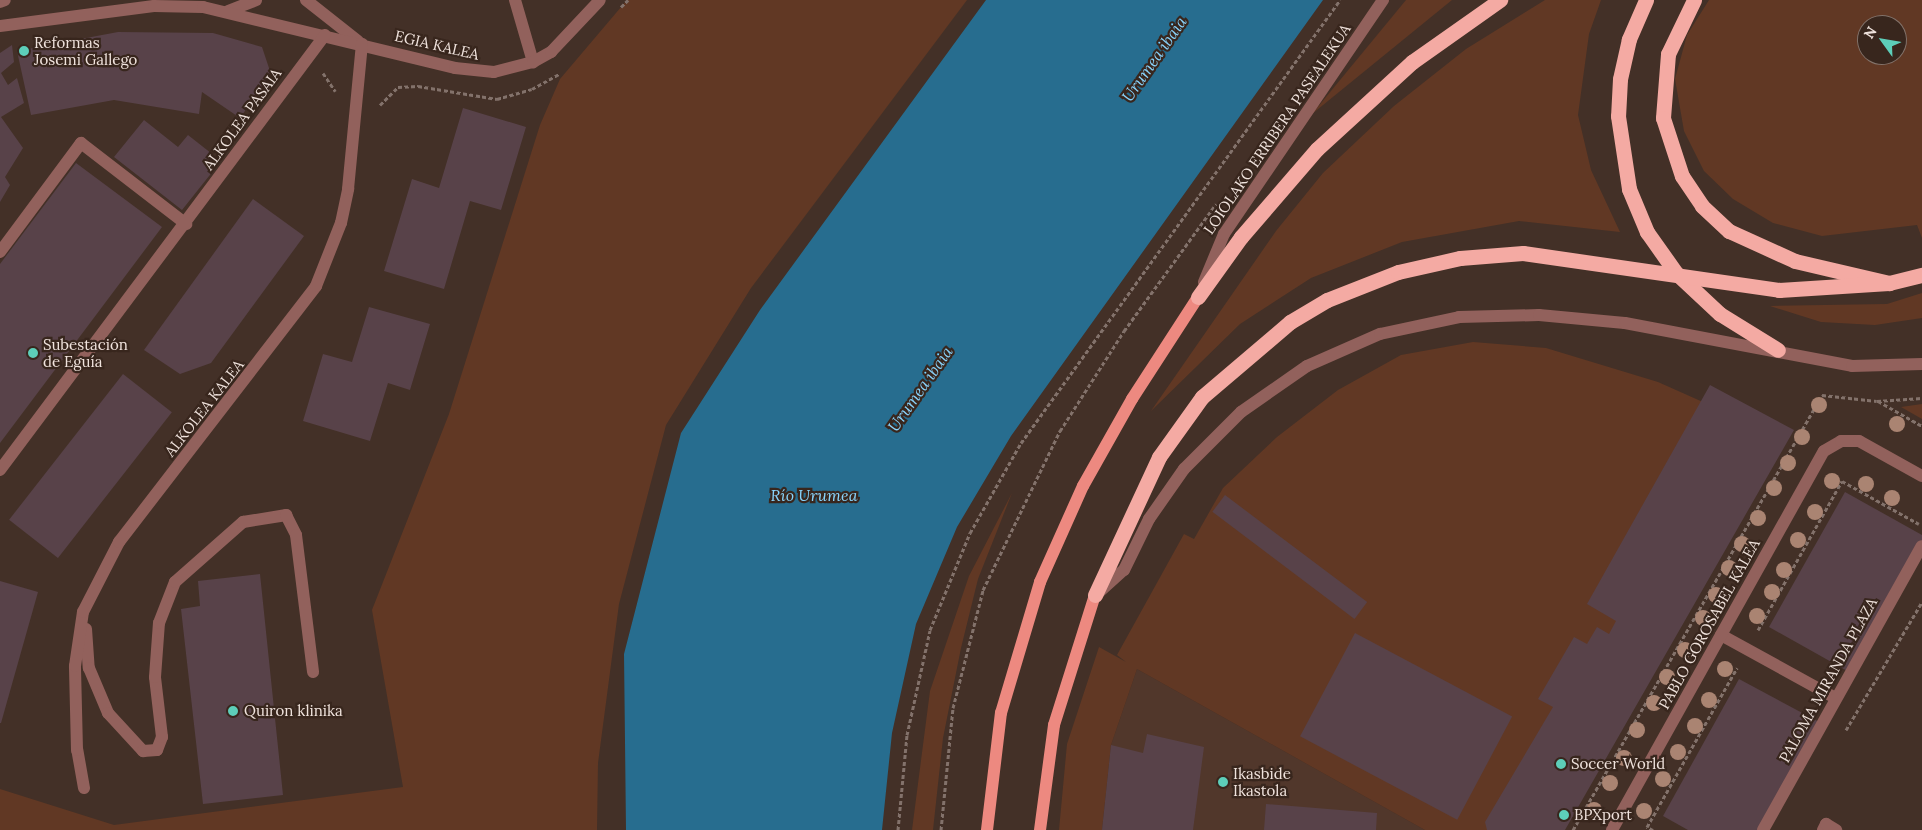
<!DOCTYPE html>
<html>
<head>
<meta charset="utf-8">
<style>
  body { margin:0 }
  #map { position:relative; width:1922px; height:830px; overflow:hidden; background:#433027; font-family:Lora,serif }
  div>[style] { position:absolute }
  .built>* { inset:0; background:#51372b }
  .green>* { inset:0; background:#613824 }
  .water>* { inset:0; background:#276d8f }
  .building>* { inset:0; background:#584249; transform-origin:0 0 }
  .path>* { height:3px; margin-top:-1.5px; transform-origin:0; background:repeating-linear-gradient(90deg,#83726b 0 4px,transparent 0 6.5px) }
  .minor>* { height:12px; margin:-6px; padding:0 6px; transform-origin:6px; border-radius:6px; background:#92615c }
  .major>* { height:12px; margin:-6px; padding:0 6px; transform-origin:6px; border-radius:6px; background:#ed8980 }
  .highway>* { height:15px; margin:-7.5px; padding:0 7.5px; transform-origin:7.5px; border-radius:7.5px; background:#f4aaa3 }
  .highway-bridge>* { height:15px; margin:-7.5px; padding:0 7.5px; transform-origin:7.5px; border-radius:7.5px; background:#f4aaa3 }
  .trees>* { width:16px; height:16px; margin:-8px; border-radius:50%; background:#aa8472 }
  .dots>* { width:14px; height:14px; translate:-50% -50%; box-sizing:border-box; border:2px solid #38261d; border-radius:50% }
  span { translate:-50% -50%; white-space:nowrap; text-align:center; line-height:1.15; -webkit-text-stroke:4.5px #38261d; paint-order:stroke }
  .poi-label { font-size:15px; color:#f0e3dd }
  .left { translate:0 -50%; text-align:left }
  .street-label { font-size:15px; color:#f0e3dd }
  .water-label { font-size:16px; color:#89d4fc; font-style:italic }
  .north { position:absolute; left:1857px; top:15px; width:50px; height:50px; box-sizing:border-box; background:#38261d; border:1px solid #82726a; border-radius:50%; rotate:302deg; font-size:14px; font-weight:700; line-height:20px; text-align:center; color:#f0e3dd }
  .north::after { content:''; display:block; margin:auto; width:18px; height:22px; background:#5dceb9; clip-path:polygon(50% 0,100% 100%,50% 72%,0 100%) }
</style>
</head>
<body>
<div id="map">
  <div class="built">
    <div style="clip-path:polygon(1137px 669px,1425px 830px,1102px 830px,1111px 745px)"></div>
  </div>
  <div class="green">
    <div style="clip-path:polygon(627px 0,967px 0,751px 288px,666px 425px,619px 604px,598px 763px,597px 830px,0 830px,0 789px,114px 825px,403px 787px,372px 610px,449px 414px,540px 125px,560px 79px)"></div>
    <div style="clip-path:polygon(1406px 0,1452px 0,1312px 114px)"></div>
    <div style="clip-path:polygon(1545px 0,1601px 0,1589px 34px,1578px 115px,1591px 170px,1620px 232px,1519px 221px,1402px 242px,1311px 278px,1240px 324px,1151px 411px,1276px 231px,1323px 173px,1394px 106px,1466px 49px)"></div>
    <div style="clip-path:polygon(evenodd,1709px 0,1922px 0,1922px 238px,1917px 225px,1822px 236px,1773px 223px,1733px 199px,1704px 171px,1684px 131px,1675px 79px,1687px 35px,1709px 0,1867px 25px,1897px 25px,1897px 55px,1867px 55px,1867px 25px)"></div>
    <div style="clip-path:polygon(1922px 293px,1922px 318px,1875px 325px,1821px 322px,1770px 306px,1887px 304px)"></div>
    <div style="clip-path:polygon(1473px 342px,1546px 348px,1658px 382px,1777px 435px,1560px 830px,1425px 830px,1137px 669px,1111px 745px,1102px 830px,1059px 830px,1067px 744px,1099px 647px,1126px 662px,1117px 655px,1184px 534px,1194px 539px,1223px 488px,1277px 437px,1338px 390px,1401px 355px)"></div>
    <div style="clip-path:polygon(1922px 404px,1922px 419px,1901px 407px)"></div>
    <div style="clip-path:polygon(1012px 493px,978px 579px,961px 648px,943px 738px,933px 830px,912px 830px,930px 691px,969px 576px)"></div>
  </div>
  <div class="water">
    <div style="clip-path:polygon(986px 0,1323px 0,1011px 436px,957px 527px,916px 624px,892px 733px,882px 830px,626px 830px,624px 654px,681px 433px,760px 310px)"></div>
  </div>
  <div class="building">
    <div style="clip-path:polygon(118px 32px,213px 33px,262px 47px,271px 74px,240px 118px,202px 92px,199px 114px,114px 100px,31px 115px,17px 51px)"></div>
    <div style="clip-path:polygon(12px 45px,14px 62px,1px 73px,8px 85px,17px 78px,24px 103px,1px 117px,23px 148px,5px 177px,10px 185px,0 202px,0 53px)"></div>
    <div style="clip-path:polygon(463px 108px,526px 127px,501px 210px,470px 201px,444px 289px,384px 271px,412px 179px,439px 188px)"></div>
    <div style="clip-path:polygon(144px 120px,178px 147px,188px 135px,221px 161px,182px 210px,114px 157px)"></div>
    <div style="clip-path:polygon(76px 163px,162px 227px,0 443px,0 264px)"></div>
    <div style="clip-path:polygon(253px 199px,304px 236px,211px 363px,180px 374px,144px 350px)"></div>
    <div style="clip-path:polygon(369px 307px,430px 324px,410px 390px,388px 383px,370px 441px,303px 421px,323px 354px,352px 362px)"></div>
    <div style="left:123px;top:374px;width:62px;height:185px;rotate:38deg"></div>
    <div style="clip-path:polygon(1710px 385px,1794px 430px,1565px 830px,1487px 830px,1485px 822px,1553px 707px,1538px 699px,1574px 637px,1587px 644px,1597px 627px,1609px 634px,1616px 621px,1587px 604px)"></div>
    <div style="clip-path:polygon(1845px 492px,1922px 535px,1922px 546px,1851px 673px,1769px 627px)"></div>
    <div style="left:1225px;top:495px;width:178px;height:21px;rotate:37deg"></div>
    <div style="clip-path:polygon(260px 574px,283px 795px,203px 804px,181px 609px,200px 606px,198px 581px)"></div>
    <div style="clip-path:polygon(0 581px,38px 592px,1px 723px,0 723px)"></div>
    <div style="left:1355px;top:633px;width:178px;height:117px;rotate:28deg"></div>
    <div style="clip-path:polygon(1739px 679px,1823px 724px,1763px 830px,1688px 830px,1663px 816px)"></div>
    <div style="clip-path:polygon(1147px 734px,1204px 747px,1193px 830px,1102px 830px,1111px 745px,1143px 753px)"></div>
    <div style="clip-path:polygon(1266px 804px,1377px 813px,1376px 830px,1264px 830px)"></div>
  </div>
  <div class="path">
    <div style="left:621px;top:7px;width:10px;rotate:-45deg"></div>
    <div style="left:323px;top:73px;width:22px;rotate:56deg"></div>
    <div style="left:380px;top:105px;width:25px;rotate:-45deg"></div>
    <div style="left:398px;top:87px;width:20px;rotate:-3deg"></div>
    <div style="left:418px;top:86px;width:80px;rotate:9.3deg"></div>
    <div style="left:497px;top:99px;width:36px;rotate:-16deg"></div>
    <div style="left:532px;top:89px;width:31px;rotate:-29deg"></div>
    <div style="left:1878px;top:401px;width:51px;rotate:29.6deg"></div>
    <div style="left:1758px;top:630px;width:171px;rotate:-60.6deg"></div>
    <div style="left:1842px;top:481px;width:88px;rotate:29.2deg"></div>
    <div style="left:1846px;top:730px;width:149px;rotate:-59.3deg"></div>
    <div style="left:898px;top:830px;width:95px;rotate:-84.6deg"></div>
    <div style="left:907px;top:735px;width:107px;rotate:-77.6deg"></div>
    <div style="left:930px;top:630px;width:105px;rotate:-67.6deg"></div>
    <div style="left:970px;top:533px;width:103px;rotate:-60.5deg"></div>
    <div style="left:1021px;top:443px;width:546px;rotate:-54.24deg"></div>
    <div style="left:941px;top:830px;width:123px;rotate:-84.4deg"></div>
    <div style="left:953px;top:708px;width:122px;rotate:-75.7deg"></div>
    <div style="left:983px;top:590px;width:177px;rotate:-64.2deg"></div>
    <div style="left:1060px;top:431px;width:119px;rotate:-57.4deg"></div>
    <div style="left:1124px;top:331px;width:157px;rotate:-54.1deg"></div>
    <div style="left:1573px;top:830px;width:501px;rotate:-60.21deg"></div>
    <div style="left:1822px;top:395px;width:55px;rotate:6.2deg"></div>
    <div style="left:1877px;top:401px;width:45px;rotate:-3.8deg"></div>
    <div style="left:1653px;top:830px;width:7px;rotate:-153deg"></div>
    <div style="left:1647px;top:827px;width:183px;rotate:-60.5deg"></div>
  </div>
  <div class="minor">
    <div style="left:306px;top:0;width:66px;rotate:38.3deg"></div>
    <div style="left:515px;top:0;width:65px;rotate:73.8deg"></div>
    <div style="left:0;top:2px;width:5px;rotate:-22deg"></div>
    <div style="left:228px;top:11px;width:30px;rotate:-21deg"></div>
    <div style="left:0;top:26px;width:155px;rotate:-7.4deg"></div>
    <div style="left:154px;top:6px;width:49px;rotate:1.2deg"></div>
    <div style="left:203px;top:7px;width:259px;rotate:13.6deg"></div>
    <div style="left:455px;top:68px;width:39px;rotate:6deg"></div>
    <div style="left:494px;top:72px;width:40px;rotate:-14.4deg"></div>
    <div style="left:533px;top:62px;width:21px;rotate:-29deg"></div>
    <div style="left:551px;top:52px;width:71px;rotate:-46.7deg"></div>
    <div style="left:0;top:252px;width:136px;rotate:-53.4deg"></div>
    <div style="left:81px;top:143px;width:133px;rotate:37.6deg"></div>
    <div style="left:1204px;top:282px;width:52px;rotate:-67.4deg"></div>
    <div style="left:1224px;top:234px;width:283px;rotate:-55.8deg"></div>
    <div style="left:0;top:470px;width:543px;rotate:-53.24deg"></div>
    <div style="left:1097px;top:594px;width:36px;rotate:-42deg"></div>
    <div style="left:1124px;top:570px;width:57px;rotate:-63.9deg"></div>
    <div style="left:1149px;top:519px;width:61px;rotate:-55deg"></div>
    <div style="left:1184px;top:469px;width:81px;rotate:-45deg"></div>
    <div style="left:1241px;top:412px;width:80px;rotate:-34.9deg"></div>
    <div style="left:1307px;top:366px;width:80px;rotate:-23.7deg"></div>
    <div style="left:1380px;top:334px;width:81px;rotate:-12.1deg"></div>
    <div style="left:1459px;top:317px;width:80px;rotate:-1.4deg"></div>
    <div style="left:1539px;top:315px;width:86px;rotate:5.3deg"></div>
    <div style="left:1625px;top:323px;width:231px;rotate:10.7deg"></div>
    <div style="left:1852px;top:366px;width:70px;rotate:-1.6deg"></div>
    <div style="left:86px;top:629px;width:39px;rotate:86deg"></div>
    <div style="left:89px;top:668px;width:49px;rotate:67.1deg"></div>
    <div style="left:108px;top:713px;width:52px;rotate:47.4deg"></div>
    <div style="left:143px;top:751px;width:14px;rotate:-4deg"></div>
    <div style="left:157px;top:750px;width:14px;rotate:-69deg"></div>
    <div style="left:162px;top:737px;width:60px;rotate:-96.7deg"></div>
    <div style="left:155px;top:677px;width:54px;rotate:-85.8deg"></div>
    <div style="left:159px;top:623px;width:44px;rotate:-68.7deg"></div>
    <div style="left:175px;top:582px;width:91px;rotate:-41.4deg"></div>
    <div style="left:243px;top:522px;width:44px;rotate:-9.2deg"></div>
    <div style="left:286px;top:515px;width:22px;rotate:63deg"></div>
    <div style="left:296px;top:535px;width:138px;rotate:82.9deg"></div>
    <div style="left:1721px;top:635px;width:127px;rotate:28.8deg"></div>
    <div style="left:84px;top:788px;width:39px;rotate:-100deg"></div>
    <div style="left:77px;top:750px;width:84px;rotate:-91.4deg"></div>
    <div style="left:75px;top:666px;width:55px;rotate:-81.6deg"></div>
    <div style="left:83px;top:612px;width:79px;rotate:-62.8deg"></div>
    <div style="left:119px;top:542px;width:323px;rotate:-52.4deg"></div>
    <div style="left:316px;top:286px;width:68px;rotate:-68.4deg"></div>
    <div style="left:341px;top:223px;width:35px;rotate:-78deg"></div>
    <div style="left:348px;top:189px;width:146px;rotate:-84.5deg"></div>
    <div style="left:1612px;top:830px;width:434px;rotate:-60.8deg"></div>
    <div style="left:1824px;top:451px;width:20px;rotate:-30deg"></div>
    <div style="left:1841px;top:441px;width:18px"></div>
    <div style="left:1859px;top:441px;width:72px;rotate:29.1deg"></div>
    <div style="left:1763px;top:830px;width:325px;rotate:-60.8deg"></div>
    <div style="left:1823px;top:830px;width:7px;rotate:-63deg"></div>
    <div style="left:1826px;top:824px;width:12px;rotate:31deg"></div>
  </div>
  <div class="major">
    <div style="left:987px;top:830px;width:118px;rotate:-83.2deg"></div>
    <div style="left:1001px;top:713px;width:137px;rotate:-73.4deg"></div>
    <div style="left:1040px;top:582px;width:105px;rotate:-65.9deg"></div>
    <div style="left:1083px;top:486px;width:100px;rotate:-60.6deg"></div>
    <div style="left:1132px;top:399px;width:121px;rotate:-57.1deg"></div>
    <div style="left:1040px;top:830px;width:106px;rotate:-82.4deg"></div>
    <div style="left:1054px;top:725px;width:136px;rotate:-72.5deg"></div>
  </div>
  <div class="highway">
    <div style="left:1646px;top:0;width:43px;rotate:113.6deg"></div>
    <div style="left:1629px;top:39px;width:41px;rotate:102.7deg"></div>
    <div style="left:1620px;top:79px;width:37px;rotate:93deg"></div>
    <div style="left:1618px;top:116px;width:74px;rotate:81.4deg"></div>
    <div style="left:1629px;top:189px;width:47px;rotate:67.3deg"></div>
    <div style="left:1647px;top:232px;width:50px;rotate:54.7deg"></div>
    <div style="left:1676px;top:273px;width:60px;rotate:43deg"></div>
    <div style="left:1720px;top:314px;width:68px;rotate:31.8deg"></div>
    <div style="left:1694px;top:0;width:60px;rotate:115.7deg"></div>
    <div style="left:1668px;top:54px;width:64px;rotate:94.5deg"></div>
    <div style="left:1663px;top:118px;width:61px;rotate:71.9deg"></div>
    <div style="left:1682px;top:176px;width:36px;rotate:56deg"></div>
    <div style="left:1702px;top:206px;width:37px;rotate:43deg"></div>
    <div style="left:1729px;top:231px;width:72px;rotate:24.4deg"></div>
    <div style="left:1795px;top:261px;width:97px;rotate:13.2deg"></div>
    <div style="left:1889px;top:283px;width:34px;rotate:-14deg"></div>
    <div style="left:1198px;top:297px;width:74px;rotate:-54.4deg"></div>
    <div style="left:1241px;top:237px;width:116px;rotate:-49.2deg"></div>
    <div style="left:1317px;top:149px;width:129px;rotate:-42.5deg"></div>
    <div style="left:1412px;top:62px;width:108px;rotate:-35.2deg"></div>
    <div style="left:1095px;top:595px;width:152px;rotate:-65.1deg"></div>
    <div style="left:1159px;top:457px;width:74px;rotate:-54.4deg"></div>
    <div style="left:1202px;top:397px;width:116px;rotate:-40.4deg"></div>
    <div style="left:1290px;top:322px;width:43px;rotate:-30.7deg"></div>
    <div style="left:1327px;top:300px;width:76px;rotate:-21.5deg"></div>
  </div>
  <div class="highway-bridge">
    <div style="left:1398px;top:272px;width:64px;rotate:-12.7deg"></div>
    <div style="left:1460px;top:258px;width:63px;rotate:-4.5deg"></div>
    <div style="left:1523px;top:253px;width:259px;rotate:8.2deg"></div>
    <div style="left:1779px;top:290px;width:110px;rotate:-3.6deg"></div>
  </div>
  <div class="trees">
    <div style="left:1819px;top:405px"></div>
    <div style="left:1897px;top:424px"></div>
    <div style="left:1802px;top:437px"></div>
    <div style="left:1788px;top:463px"></div>
    <div style="left:1832px;top:481px"></div>
    <div style="left:1866px;top:484px"></div>
    <div style="left:1774px;top:488px"></div>
    <div style="left:1892px;top:498px"></div>
    <div style="left:1815px;top:512px"></div>
    <div style="left:1758px;top:518px"></div>
    <div style="left:1798px;top:540px"></div>
    <div style="left:1742px;top:544px"></div>
    <div style="left:1729px;top:568px"></div>
    <div style="left:1784px;top:570px"></div>
    <div style="left:1772px;top:592px"></div>
    <div style="left:1716px;top:595px"></div>
    <div style="left:1757px;top:616px"></div>
    <div style="left:1703px;top:618px"></div>
    <div style="left:1685px;top:650px"></div>
    <div style="left:1725px;top:669px"></div>
    <div style="left:1667px;top:677px"></div>
    <div style="left:1709px;top:700px"></div>
    <div style="left:1654px;top:703px"></div>
    <div style="left:1695px;top:726px"></div>
    <div style="left:1637px;top:730px"></div>
    <div style="left:1678px;top:752px"></div>
    <div style="left:1624px;top:758px"></div>
    <div style="left:1663px;top:779px"></div>
    <div style="left:1610px;top:783px"></div>
    <div style="left:1594px;top:810px"></div>
    <div style="left:1644px;top:811px"></div>
  </div>
  <div class="dots">
    <div style="left:24px;top:51px;background:#5dceb9"></div>
    <div style="left:33px;top:353px;background:#5dceb9"></div>
    <div style="left:233px;top:711px;background:#5dceb9"></div>
    <div style="left:1561px;top:764px;background:#5dceb9"></div>
    <div style="left:1223px;top:782px;background:#5dceb9"></div>
    <div style="left:1564px;top:815px;background:#5dceb9"></div>
  </div>
  <div class="poi-label">
    <span class="left" style="left:34px;top:51px">Reformas<br>Josemi Gallego</span>
    <span class="left" style="left:43px;top:353px">Subestación<br>de Eguía</span>
    <span class="left" style="left:244px;top:711px">Quiron klinika</span>
    <span class="left" style="left:1571px;top:764px">Soccer World</span>
    <span class="left" style="left:1233px;top:782px">Ikasbide<br>Ikastola</span>
    <span class="left" style="left:1574px;top:815px">BPXport</span>
  </div>
  <div class="street-label">
    <span style="left:437px;top:45px;rotate:13deg">EGIA KALEA</span>
    <span style="left:242px;top:119px;rotate:-54deg">ALKOLEA PASAIA</span>
    <span style="left:1277px;top:129px;rotate:-56deg">LOIOLAKO ERRIBERA PASEALEKUA</span>
    <span style="left:204px;top:408px;rotate:-52deg">ALKOLEA KALEA</span>
    <span style="left:1709px;top:624px;rotate:-61deg">PABLO GOROSABEL KALEA</span>
    <span style="left:1828px;top:680px;rotate:-61deg">PALOMA MIRANDA PLAZA</span>
  </div>
  <div class="water-label">
    <span style="left:1154px;top:59px;rotate:-55deg">Urumea ibaia</span>
    <span style="left:920px;top:389px;rotate:-55deg">Urumea ibaia</span>
    <span style="left:814px;top:495px">Río Urumea</span>
  </div>
  <div class="north">N</div>
</div>
</body>
</html>
